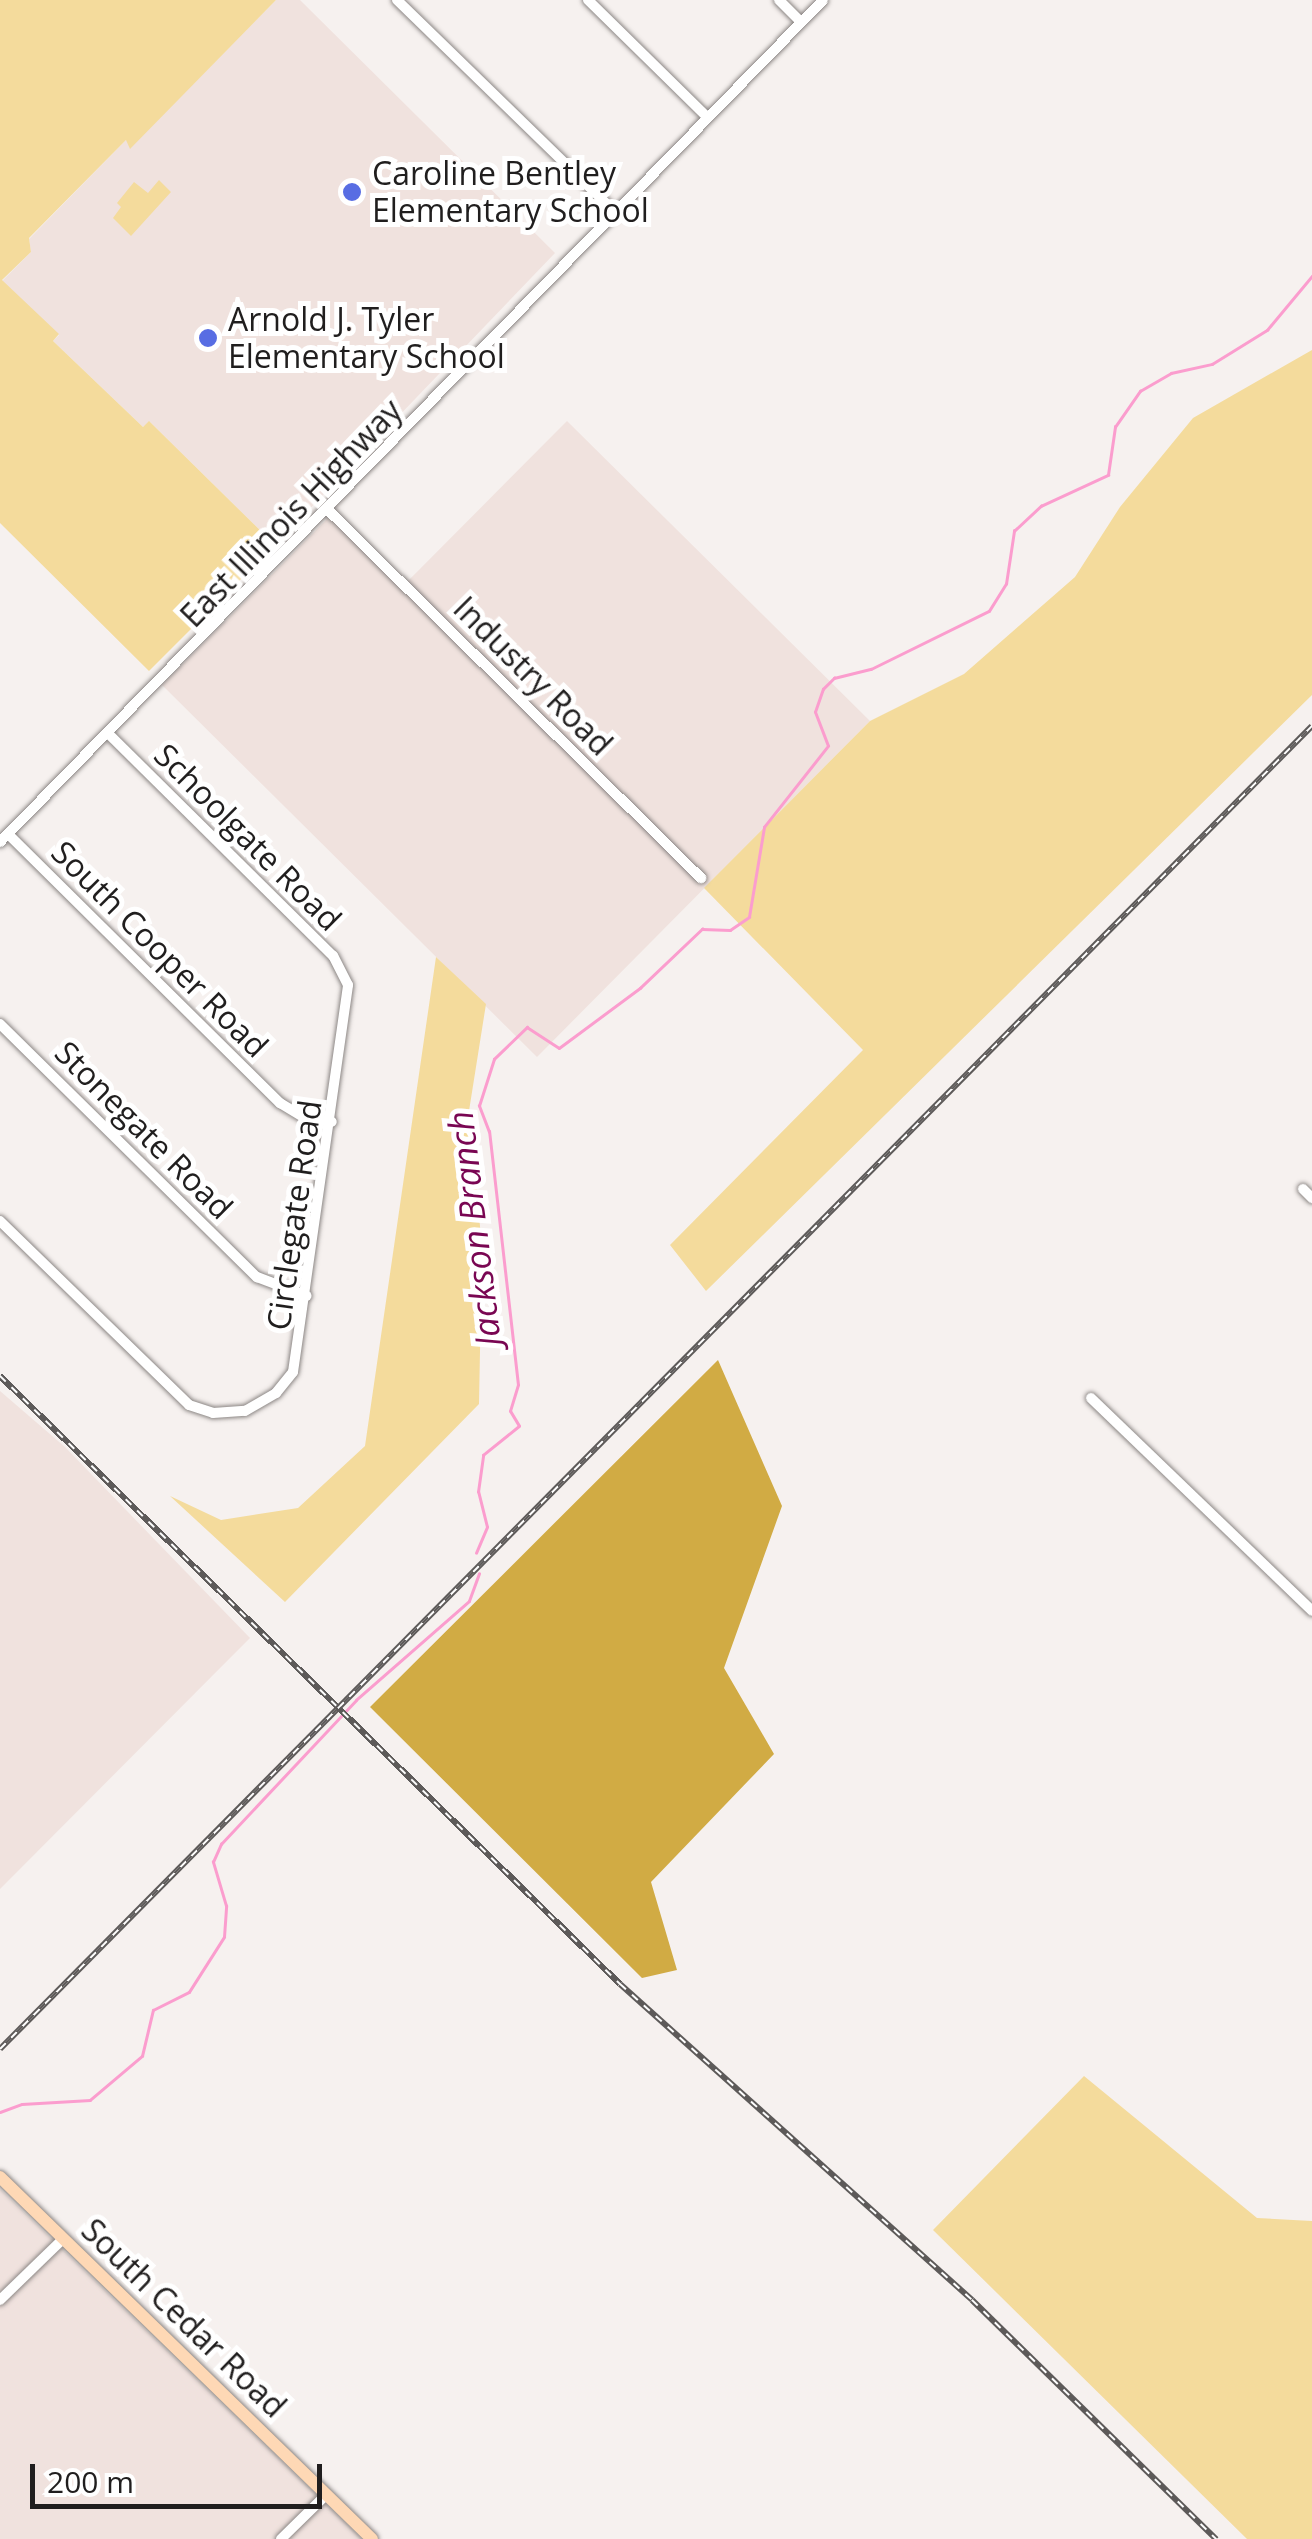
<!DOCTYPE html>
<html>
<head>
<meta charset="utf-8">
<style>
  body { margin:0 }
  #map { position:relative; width:1312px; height:2539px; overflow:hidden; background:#f6f1ef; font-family:"Open Sans",sans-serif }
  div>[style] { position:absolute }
  .built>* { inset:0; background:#f0e2de }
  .green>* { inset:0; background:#f4db9c }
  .forest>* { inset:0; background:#d1ab44 }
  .stream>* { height:2.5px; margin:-1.25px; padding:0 1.25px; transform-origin:1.25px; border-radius:1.25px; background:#fb9dce }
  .roads { filter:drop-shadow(0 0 2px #8c8785) drop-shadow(0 0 2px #8c8785) }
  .minor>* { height:10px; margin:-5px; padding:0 5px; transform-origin:5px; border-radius:5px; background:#fff }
  .major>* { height:12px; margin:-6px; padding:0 6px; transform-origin:6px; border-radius:6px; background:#fed8b5 }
  .rail>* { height:6px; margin-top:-3px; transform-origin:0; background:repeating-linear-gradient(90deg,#fff 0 8px,#5d5a59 0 16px); box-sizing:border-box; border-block:2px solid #5d5a59 }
  .dots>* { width:28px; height:28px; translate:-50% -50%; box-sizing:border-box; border:5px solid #fff; border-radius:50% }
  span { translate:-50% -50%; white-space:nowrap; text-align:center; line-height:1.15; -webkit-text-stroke:10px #fff; paint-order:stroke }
  .poi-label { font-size:32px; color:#201e1e }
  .left { translate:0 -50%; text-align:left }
  .street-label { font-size:32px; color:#201e1e }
  .water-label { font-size:35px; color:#790652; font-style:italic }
  .scale { position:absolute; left:30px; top:2464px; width:292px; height:45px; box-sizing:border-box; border:5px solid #201e1e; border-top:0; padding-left:12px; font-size:30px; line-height:35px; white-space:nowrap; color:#201e1e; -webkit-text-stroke:8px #fff; paint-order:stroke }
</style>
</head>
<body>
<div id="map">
  <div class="built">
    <div style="clip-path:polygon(276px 0,300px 0,555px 253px,275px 545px,150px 422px,143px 427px,53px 341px,59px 335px,2px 281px,31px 252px,29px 239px,127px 139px,130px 148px)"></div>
    <div style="clip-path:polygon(567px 421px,870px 721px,537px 1057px,162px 685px,330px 516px,402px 587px)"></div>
    <div style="clip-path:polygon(0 1391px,65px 1447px,250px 1638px,0 1889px)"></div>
    <div style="clip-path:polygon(0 2189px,362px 2539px,0 2539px)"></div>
  </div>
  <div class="green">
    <div style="clip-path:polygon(0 0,276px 0,130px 149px,126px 140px,29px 238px,31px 252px,2px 280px,59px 334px,53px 341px,143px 427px,149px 421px,275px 545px,149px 671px,0 523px)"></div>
    <div style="clip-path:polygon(159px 180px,171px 192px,131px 236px,113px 218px,121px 207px,117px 203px,134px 182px,148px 193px)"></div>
    <div style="clip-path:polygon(1312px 350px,1312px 695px,706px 1291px,670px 1245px,863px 1050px,704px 888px,870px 721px,964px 674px,1075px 577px,1120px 507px,1193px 418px)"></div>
    <div style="clip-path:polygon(436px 957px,486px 1004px,469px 1111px,482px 1247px,479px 1404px,285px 1602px,170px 1496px,221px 1520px,298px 1508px,365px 1446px)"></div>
    <div style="clip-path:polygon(1084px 2076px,1257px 2218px,1312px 2221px,1312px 2539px,1247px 2539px,933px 2230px)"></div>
  </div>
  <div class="forest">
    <div style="clip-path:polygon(718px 1360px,782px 1506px,724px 1668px,774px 1754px,651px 1882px,677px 1970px,642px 1978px,370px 1707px)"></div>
  </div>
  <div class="stream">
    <div style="left:476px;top:1553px;width:28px;rotate:-67deg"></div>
    <div style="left:487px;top:1527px;width:36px;rotate:-104deg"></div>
    <div style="left:478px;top:1492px;width:37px;rotate:-82deg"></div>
    <div style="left:483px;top:1455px;width:46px;rotate:-38.9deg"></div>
    <div style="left:519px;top:1426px;width:17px;rotate:-121deg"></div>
    <div style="left:510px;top:1411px;width:27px;rotate:-73deg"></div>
    <div style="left:518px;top:1385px;width:255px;rotate:-96.5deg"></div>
    <div style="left:489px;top:1132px;width:28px;rotate:-111deg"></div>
    <div style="left:479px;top:1106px;width:49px;rotate:-72.3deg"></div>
    <div style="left:494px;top:1059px;width:46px;rotate:-44.1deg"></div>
    <div style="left:527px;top:1027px;width:38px;rotate:33deg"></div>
    <div style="left:559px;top:1048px;width:101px;rotate:-36.5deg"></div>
    <div style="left:640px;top:988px;width:86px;rotate:-43.6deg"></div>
    <div style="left:702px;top:929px;width:28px;rotate:2deg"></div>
    <div style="left:730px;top:930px;width:23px;rotate:-34deg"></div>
    <div style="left:749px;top:917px;width:91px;rotate:-80.5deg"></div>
    <div style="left:764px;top:827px;width:103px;rotate:-51.7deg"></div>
    <div style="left:828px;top:746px;width:36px;rotate:-111deg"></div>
    <div style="left:815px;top:712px;width:24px;rotate:-71deg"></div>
    <div style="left:823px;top:689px;width:16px;rotate:-45deg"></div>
    <div style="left:834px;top:678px;width:38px;rotate:-14deg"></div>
    <div style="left:871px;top:669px;width:131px;rotate:-26.2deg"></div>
    <div style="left:989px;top:611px;width:32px;rotate:-58deg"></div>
    <div style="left:1006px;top:584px;width:54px;rotate:-81.4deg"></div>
    <div style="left:1014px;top:531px;width:37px;rotate:-43deg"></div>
    <div style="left:1041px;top:506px;width:74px;rotate:-24.8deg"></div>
    <div style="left:1108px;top:475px;width:49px;rotate:-81.7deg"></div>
    <div style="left:1115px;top:427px;width:44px;rotate:-55.2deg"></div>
    <div style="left:1140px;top:391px;width:36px;rotate:-30deg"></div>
    <div style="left:1171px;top:373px;width:42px;rotate:-12.4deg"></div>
    <div style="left:1212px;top:364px;width:65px;rotate:-31.7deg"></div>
    <div style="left:1267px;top:330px;width:70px;rotate:-50.2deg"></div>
    <div style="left:0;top:2112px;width:23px;rotate:-20deg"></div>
    <div style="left:22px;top:2104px;width:68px;rotate:-3.4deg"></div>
    <div style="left:90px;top:2100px;width:68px;rotate:-40.2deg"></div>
    <div style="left:142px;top:2056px;width:47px;rotate:-76.6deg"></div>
    <div style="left:153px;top:2010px;width:40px;rotate:-26.6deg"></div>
    <div style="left:189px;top:1992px;width:65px;rotate:-57.5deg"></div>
    <div style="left:224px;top:1937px;width:31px;rotate:-86deg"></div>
    <div style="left:226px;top:1906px;width:46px;rotate:-106.5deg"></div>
    <div style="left:213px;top:1862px;width:20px;rotate:-66deg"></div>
    <div style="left:221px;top:1844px;width:197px;rotate:-46.8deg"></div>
    <div style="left:356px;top:1700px;width:150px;rotate:-41.2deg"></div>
    <div style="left:469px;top:1601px;width:29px;rotate:-70deg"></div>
  </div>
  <div class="roads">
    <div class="minor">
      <div style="left:397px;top:0;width:307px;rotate:44.2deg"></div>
      <div style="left:588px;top:0;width:167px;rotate:44.5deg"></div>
      <div style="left:779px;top:0;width:31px;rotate:45deg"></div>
      <div style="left:329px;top:511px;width:523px;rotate:44.61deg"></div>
      <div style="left:8px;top:834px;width:383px;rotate:44.7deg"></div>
      <div style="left:280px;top:1103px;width:29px;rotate:31deg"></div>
      <div style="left:305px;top:1118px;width:27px;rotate:8deg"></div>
      <div style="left:0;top:842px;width:1177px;rotate:-45.65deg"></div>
      <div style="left:0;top:1024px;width:361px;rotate:44.6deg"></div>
      <div style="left:257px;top:1277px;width:53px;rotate:20.8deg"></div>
      <div style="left:1303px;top:1189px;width:13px;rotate:45deg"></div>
      <div style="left:0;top:1221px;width:264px;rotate:44.2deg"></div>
      <div style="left:189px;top:1405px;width:25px;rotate:18deg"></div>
      <div style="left:213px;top:1413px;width:32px;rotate:-4deg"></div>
      <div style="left:245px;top:1411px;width:36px;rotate:-30deg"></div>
      <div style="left:276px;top:1393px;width:27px;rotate:-51deg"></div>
      <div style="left:293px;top:1372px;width:391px;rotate:-81.9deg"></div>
      <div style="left:348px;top:985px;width:33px;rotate:-117deg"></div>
      <div style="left:333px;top:956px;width:317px;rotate:-135.3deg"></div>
      <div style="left:1091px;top:1398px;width:307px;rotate:43.9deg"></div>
      <div style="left:0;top:2300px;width:88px;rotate:-44.1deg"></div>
      <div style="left:281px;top:2539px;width:63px;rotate:-44.4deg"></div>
    </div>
    <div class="major">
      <div style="left:0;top:2177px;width:519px;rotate:44.22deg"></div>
    </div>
  </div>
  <div class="rail">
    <div style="left:0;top:1376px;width:868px;rotate:44.44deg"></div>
    <div style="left:620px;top:1984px;width:473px;rotate:41.9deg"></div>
    <div style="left:972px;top:2300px;width:342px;rotate:44.4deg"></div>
    <div style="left:0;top:2049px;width:1863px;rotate:-45.24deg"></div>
  </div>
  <div class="dots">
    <div style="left:352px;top:192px;background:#586de3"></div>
    <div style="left:208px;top:338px;background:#586de3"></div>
  </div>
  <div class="poi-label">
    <span class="left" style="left:372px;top:192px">Caroline Bentley<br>Elementary School</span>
    <span class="left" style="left:228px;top:338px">Arnold J. Tyler<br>Elementary School</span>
  </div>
  <div class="street-label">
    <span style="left:291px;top:513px;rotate:-46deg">East Illinois Highway</span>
    <span style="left:533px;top:676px;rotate:45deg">Industry Road</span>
    <span style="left:248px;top:837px;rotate:45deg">Schoolgate Road</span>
    <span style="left:160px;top:949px;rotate:45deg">South Cooper Road</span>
    <span style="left:144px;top:1130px;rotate:45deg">Stonegate Road</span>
    <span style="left:294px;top:1215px;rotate:-82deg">Circlegate Road</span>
    <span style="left:184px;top:2318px;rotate:44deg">South Cedar Road</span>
  </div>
  <div class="water-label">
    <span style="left:474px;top:1229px;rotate:-97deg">Jackson Branch</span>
  </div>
  <div class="scale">200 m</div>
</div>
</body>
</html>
